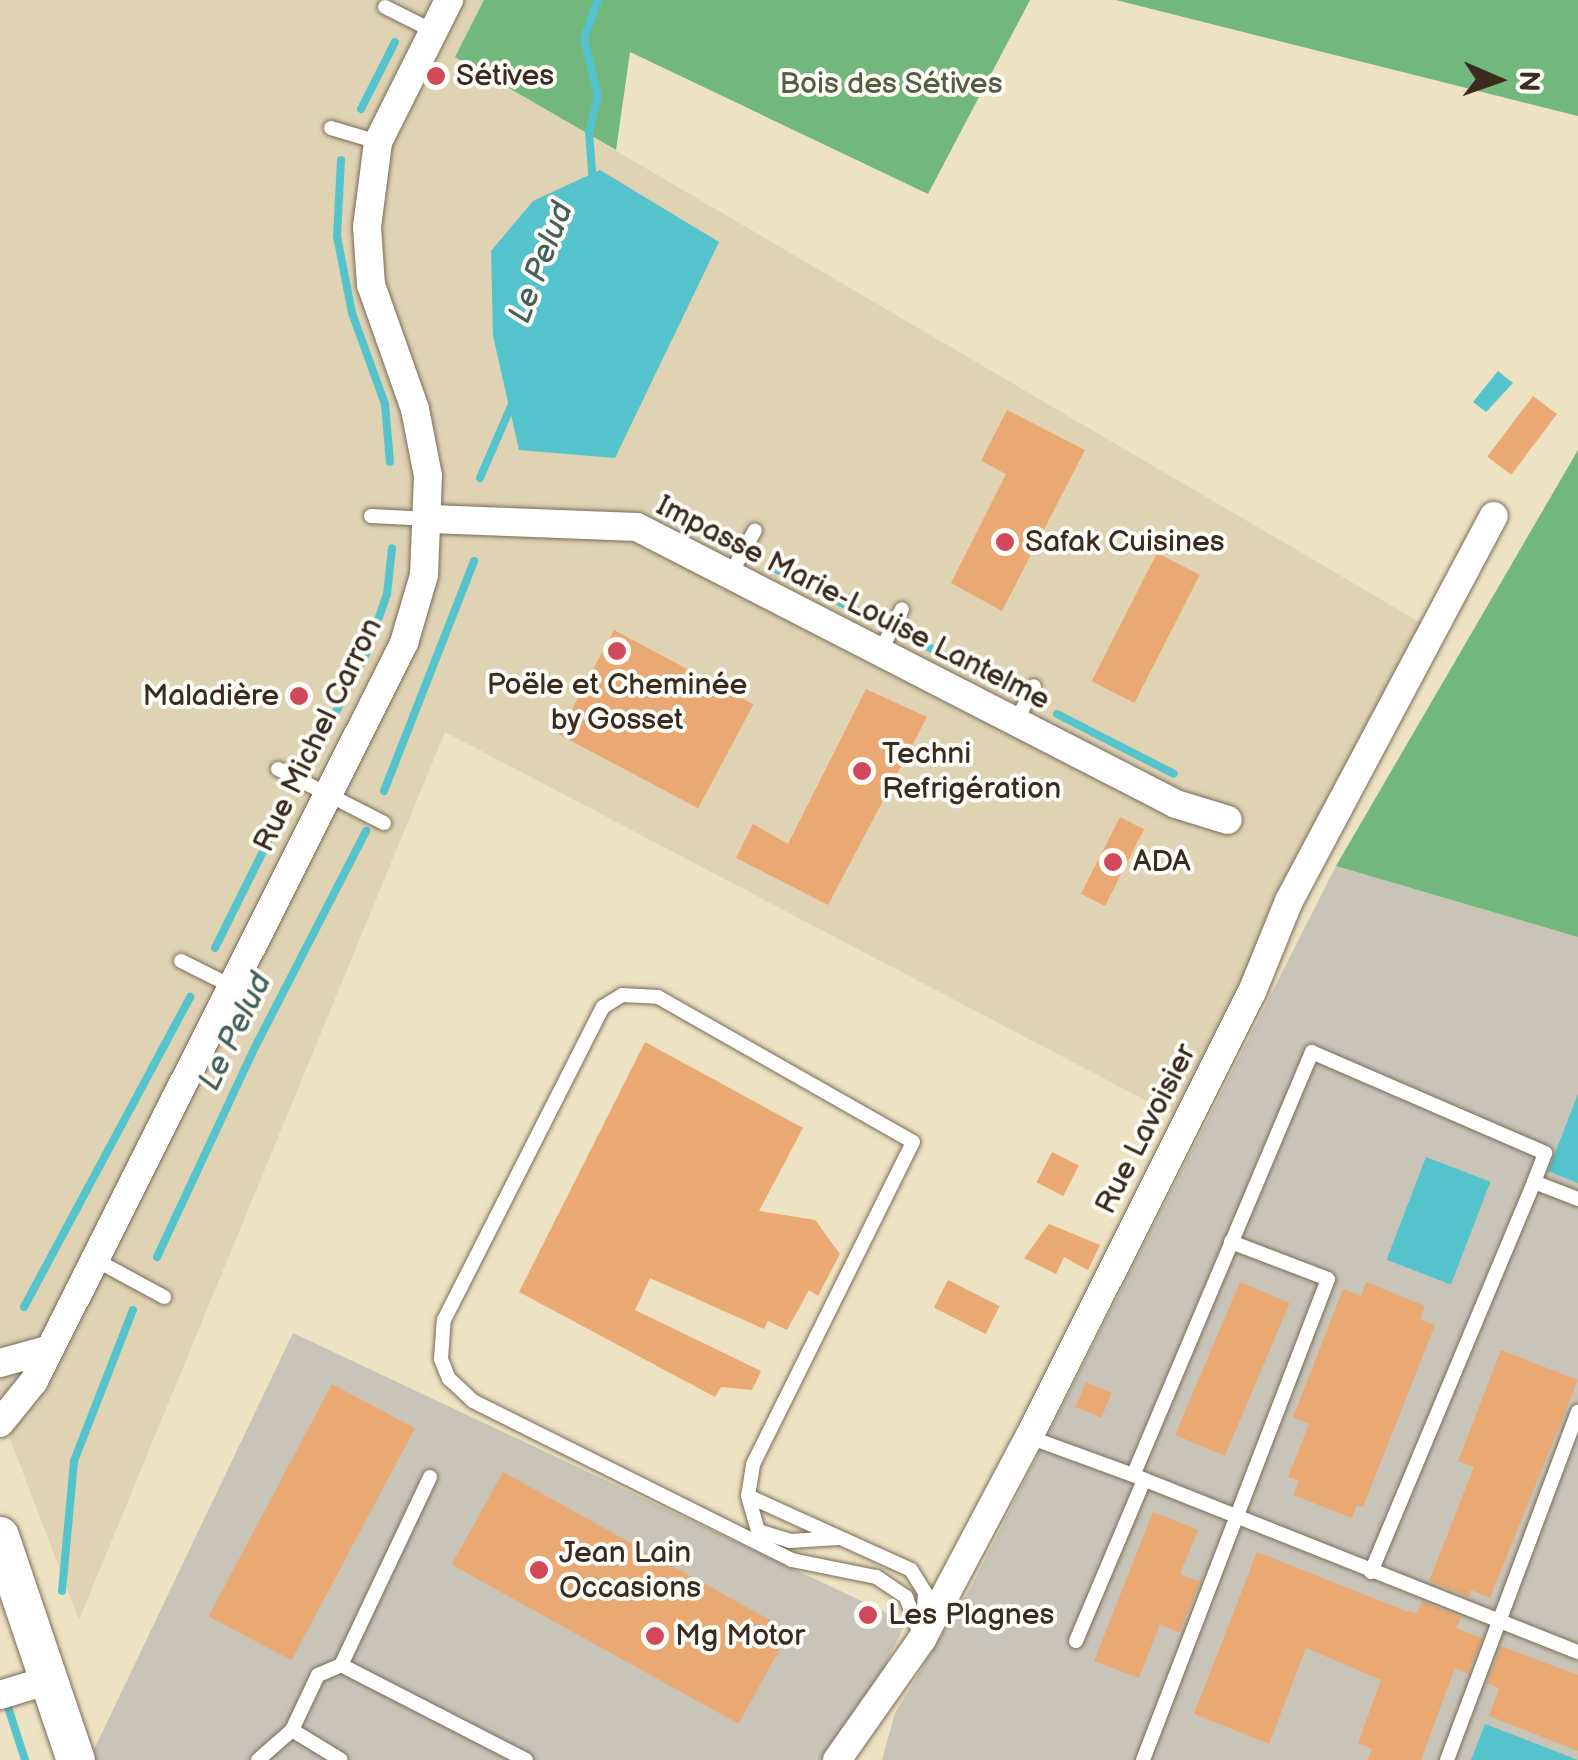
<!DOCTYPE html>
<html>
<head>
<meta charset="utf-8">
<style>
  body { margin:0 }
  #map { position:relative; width:1578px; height:1760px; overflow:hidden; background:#ede2c1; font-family:"Balsamiq Sans",sans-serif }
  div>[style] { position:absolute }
  .built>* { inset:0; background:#dfd3b4 }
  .industrial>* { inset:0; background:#c8c4b8 }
  .forest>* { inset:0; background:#72b77c }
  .water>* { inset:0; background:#55c3cb; transform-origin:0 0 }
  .stream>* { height:8px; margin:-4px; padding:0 4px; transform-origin:4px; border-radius:4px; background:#55c3cb }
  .building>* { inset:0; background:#eaa973; transform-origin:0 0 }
  .roads { filter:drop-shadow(0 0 2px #796a57) drop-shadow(0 0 2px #796a57) }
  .service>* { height:14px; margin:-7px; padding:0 7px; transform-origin:7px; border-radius:7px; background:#fff }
  .minor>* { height:28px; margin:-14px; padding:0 14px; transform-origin:14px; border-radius:14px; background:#fff }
  .secondary>* { height:38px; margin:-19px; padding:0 19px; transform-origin:19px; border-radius:19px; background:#fff }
  .dots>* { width:28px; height:28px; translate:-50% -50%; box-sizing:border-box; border:5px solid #fdfcf7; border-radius:50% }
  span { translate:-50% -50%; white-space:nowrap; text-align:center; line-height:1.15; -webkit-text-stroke:8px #fdfcf7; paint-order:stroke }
  .poi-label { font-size:30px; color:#3b2a1e }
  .left { translate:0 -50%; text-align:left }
  .right { translate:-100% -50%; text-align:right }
  .park-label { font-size:30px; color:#545e41 }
  .street-label { font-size:30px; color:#3b2a1e }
  .water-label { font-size:32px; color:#44605b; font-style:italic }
  .north { position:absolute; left:1448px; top:30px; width:100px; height:100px; -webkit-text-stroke:8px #fdfcf7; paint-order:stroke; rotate:92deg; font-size:28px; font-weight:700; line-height:40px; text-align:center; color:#3b2a1e }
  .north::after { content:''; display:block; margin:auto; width:35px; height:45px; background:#3b2a1e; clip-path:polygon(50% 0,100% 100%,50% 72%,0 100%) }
</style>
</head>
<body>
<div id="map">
  <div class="built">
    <div style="clip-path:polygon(0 0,484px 0,456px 57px,1428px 627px,1185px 1121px,445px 732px,79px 1620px,0 1412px)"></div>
  </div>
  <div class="industrial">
    <div style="clip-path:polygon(1336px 866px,1578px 937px,1578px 1760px,882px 1760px,895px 1713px,972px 1585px)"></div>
    <div style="clip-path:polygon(293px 1333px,906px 1622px,840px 1760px,89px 1760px)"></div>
  </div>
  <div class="forest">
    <div style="clip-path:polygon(484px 0,1030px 0,928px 194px,630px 52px,616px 150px,455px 57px)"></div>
    <div style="clip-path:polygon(1116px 0,1578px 0,1578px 116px)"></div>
    <div style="clip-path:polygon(1578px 450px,1578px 937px,1336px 866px)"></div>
  </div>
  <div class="water">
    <div style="clip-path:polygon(600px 170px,719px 242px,615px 458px,519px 450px,493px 336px,491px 251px,533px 201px)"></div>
    <div style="clip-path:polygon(1498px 371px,1513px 383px,1486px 412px,1473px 402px)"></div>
    <div style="clip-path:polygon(1578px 1094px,1578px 1183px,1548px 1171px)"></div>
    <div style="left:1426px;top:1157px;width:69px;height:110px;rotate:21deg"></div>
    <div style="clip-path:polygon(1485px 1724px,1578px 1760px,1471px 1760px)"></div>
  </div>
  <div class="stream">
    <div style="left:361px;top:109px;width:75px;rotate:-63.1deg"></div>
    <div style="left:341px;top:160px;width:76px;rotate:93deg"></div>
    <div style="left:337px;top:236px;width:78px;rotate:79deg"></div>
    <div style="left:352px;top:313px;width:97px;rotate:70.1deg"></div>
    <div style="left:385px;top:404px;width:58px;rotate:85.1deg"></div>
    <div style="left:593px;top:183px;width:51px;rotate:-94.5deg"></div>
    <div style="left:589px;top:132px;width:37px;rotate:-76deg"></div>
    <div style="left:598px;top:96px;width:60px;rotate:-103.6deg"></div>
    <div style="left:584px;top:38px;width:40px;rotate:-69.8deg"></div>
    <div style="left:480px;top:478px;width:81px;rotate:-66.6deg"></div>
    <div style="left:677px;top:518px;width:39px;rotate:27deg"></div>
    <div style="left:772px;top:567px;width:105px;rotate:27.3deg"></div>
    <div style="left:926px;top:646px;width:78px;rotate:27.6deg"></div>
    <div style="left:1057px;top:714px;width:131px;rotate:27.1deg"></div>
    <div style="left:325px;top:733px;width:91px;rotate:-62.6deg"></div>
    <div style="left:367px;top:652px;width:61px;rotate:-71deg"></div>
    <div style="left:387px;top:594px;width:46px;rotate:-83.8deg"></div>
    <div style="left:384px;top:791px;width:247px;rotate:-68.6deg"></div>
    <div style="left:215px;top:948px;width:157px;rotate:-63.6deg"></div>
    <div style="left:157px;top:1257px;width:225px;rotate:-65deg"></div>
    <div style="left:252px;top:1053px;width:250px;rotate:-62.8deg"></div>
    <div style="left:24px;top:1307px;width:352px;rotate:-61.8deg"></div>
    <div style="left:62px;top:1591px;width:131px;rotate:-84.7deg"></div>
    <div style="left:74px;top:1461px;width:162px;rotate:-68.7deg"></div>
    <div style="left:6px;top:1701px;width:62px;rotate:72.1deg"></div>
  </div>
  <div class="building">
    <div style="left:1533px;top:396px;width:30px;height:76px;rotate:37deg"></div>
    <div style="clip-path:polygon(1007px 410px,1085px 450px,1002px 611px,951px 583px,1006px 474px,981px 461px)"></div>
    <div style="left:1157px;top:553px;width:48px;height:144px;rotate:27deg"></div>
    <div style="left:614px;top:630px;width:158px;height:118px;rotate:28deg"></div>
    <div style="clip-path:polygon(866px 689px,927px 717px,828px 905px,736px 858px,753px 824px,788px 844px)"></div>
    <div style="left:1120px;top:817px;width:27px;height:86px;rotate:27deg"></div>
    <div style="clip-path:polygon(645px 1042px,803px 1128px,759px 1211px,815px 1220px,840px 1254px,818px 1296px,809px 1290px,787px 1330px,768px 1321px,764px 1329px,650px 1278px,635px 1310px,761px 1371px,752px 1390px,721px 1387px,715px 1397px,519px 1292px)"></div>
    <div style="left:1052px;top:1152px;width:30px;height:34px;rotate:27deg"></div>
    <div style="clip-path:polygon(1049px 1224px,1100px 1245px,1088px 1270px,1064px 1257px,1056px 1274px,1024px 1258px)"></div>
    <div style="left:948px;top:1280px;width:58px;height:31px;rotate:27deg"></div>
    <div style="left:1240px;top:1282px;width:54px;height:166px;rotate:23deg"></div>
    <div style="clip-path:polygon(1366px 1282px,1425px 1306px,1420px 1319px,1435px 1325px,1363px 1507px,1357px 1505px,1352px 1518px,1293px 1495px,1299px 1481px,1288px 1477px,1309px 1424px,1293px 1417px,1343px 1289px,1361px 1296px)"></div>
    <div style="clip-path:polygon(1501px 1350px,1578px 1380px,1490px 1598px,1471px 1590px,1469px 1597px,1429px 1581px,1474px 1467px,1458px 1461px)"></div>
    <div style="left:1086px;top:1382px;width:28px;height:27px;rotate:23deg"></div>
    <div style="left:332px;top:1384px;width:94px;height:263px;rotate:28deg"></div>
    <div style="left:503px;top:1472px;width:328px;height:106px;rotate:29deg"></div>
    <div style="clip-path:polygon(1153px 1512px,1198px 1530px,1180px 1574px,1200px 1582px,1179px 1633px,1160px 1624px,1139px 1678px,1094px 1661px)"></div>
    <div style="clip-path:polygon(1257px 1552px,1406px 1611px,1417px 1613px,1422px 1601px,1461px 1617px,1456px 1628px,1482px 1638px,1468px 1674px,1455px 1668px,1421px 1760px,1367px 1760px,1372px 1749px,1358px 1743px,1381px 1680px,1306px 1648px,1269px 1744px,1194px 1714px)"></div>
    <div style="clip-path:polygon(1501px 1646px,1578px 1675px,1578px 1751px,1489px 1716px,1499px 1688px,1487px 1683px)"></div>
  </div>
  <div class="roads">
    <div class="service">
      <div style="left:385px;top:7px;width:54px;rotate:26.6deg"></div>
      <div style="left:331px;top:128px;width:49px;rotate:16.6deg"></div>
      <div style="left:371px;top:516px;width:59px;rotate:2.9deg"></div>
      <div style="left:730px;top:575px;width:51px;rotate:-60.9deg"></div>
      <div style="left:880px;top:652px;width:48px;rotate:-62.9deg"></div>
      <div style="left:1016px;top:722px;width:40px;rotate:-63.4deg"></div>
      <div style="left:278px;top:769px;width:119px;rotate:27deg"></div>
      <div style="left:181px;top:961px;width:54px;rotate:26.6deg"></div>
      <div style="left:622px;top:995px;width:36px;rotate:3deg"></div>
      <div style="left:658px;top:997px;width:293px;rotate:29.6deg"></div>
      <div style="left:913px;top:1142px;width:360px;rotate:116.4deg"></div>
      <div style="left:753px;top:1465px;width:31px;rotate:99deg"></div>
      <div style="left:748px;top:1496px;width:179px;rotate:24.4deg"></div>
      <div style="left:911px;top:1570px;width:26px;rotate:58deg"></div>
      <div style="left:925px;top:1592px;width:47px;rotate:93.7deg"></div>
      <div style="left:922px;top:1639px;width:45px;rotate:-110.9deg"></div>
      <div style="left:906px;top:1597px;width:36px;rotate:-146deg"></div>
      <div style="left:876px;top:1577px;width:86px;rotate:-168.6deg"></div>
      <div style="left:792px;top:1560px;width:356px;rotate:-153.5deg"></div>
      <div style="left:473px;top:1401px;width:33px;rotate:-137deg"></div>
      <div style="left:449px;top:1379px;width:22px;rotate:-112deg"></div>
      <div style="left:441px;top:1359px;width:39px;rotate:-86deg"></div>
      <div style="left:444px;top:1320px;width:351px;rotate:-63.1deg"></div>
      <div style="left:603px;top:1007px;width:22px;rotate:-32deg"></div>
      <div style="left:1578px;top:1199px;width:47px;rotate:-158.9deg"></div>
      <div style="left:1534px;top:1182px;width:31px;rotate:-69deg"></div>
      <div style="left:1545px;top:1153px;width:254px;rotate:-156.6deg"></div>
      <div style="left:1312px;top:1052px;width:459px;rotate:112.9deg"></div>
      <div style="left:1133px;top:1475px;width:479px;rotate:21.7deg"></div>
      <div style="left:92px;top:1258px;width:82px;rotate:28.4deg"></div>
      <div style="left:1029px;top:1437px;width:111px;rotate:20.1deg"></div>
      <div style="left:430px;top:1477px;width:208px;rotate:115.3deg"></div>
      <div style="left:341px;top:1665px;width:208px;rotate:27.2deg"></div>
      <div style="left:748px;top:1496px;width:36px;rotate:74deg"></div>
      <div style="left:758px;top:1531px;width:34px;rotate:17deg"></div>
      <div style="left:790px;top:1541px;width:48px;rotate:-3.6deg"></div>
      <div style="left:1371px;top:1572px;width:423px;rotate:-67.3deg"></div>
      <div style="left:1076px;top:1641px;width:175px;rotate:-67.1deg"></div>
      <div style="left:292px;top:1730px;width:57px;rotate:31.5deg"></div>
      <div style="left:258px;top:1760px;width:45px;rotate:-41.4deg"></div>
      <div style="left:292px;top:1730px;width:61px;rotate:-64.7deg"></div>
      <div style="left:318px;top:1675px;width:25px;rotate:-23deg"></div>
      <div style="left:1143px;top:1760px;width:515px;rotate:-68.96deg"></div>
      <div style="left:1328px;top:1279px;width:104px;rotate:-159.1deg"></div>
      <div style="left:1447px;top:1760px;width:372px;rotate:-69.4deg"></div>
    </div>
    <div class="minor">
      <div style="left:431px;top:519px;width:206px;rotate:2.2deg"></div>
      <div style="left:637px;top:527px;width:606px;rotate:27.2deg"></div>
      <div style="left:1176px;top:804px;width:54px;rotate:17.1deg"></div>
      <div style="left:0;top:1363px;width:46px;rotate:-15.3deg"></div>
      <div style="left:0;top:1423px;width:54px;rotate:-51deg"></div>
      <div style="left:34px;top:1381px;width:826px;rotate:-63.37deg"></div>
      <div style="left:404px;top:643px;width:71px;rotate:-73.6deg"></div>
      <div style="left:424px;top:575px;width:99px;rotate:-87.7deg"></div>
      <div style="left:428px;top:476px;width:68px;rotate:-101deg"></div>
      <div style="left:415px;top:409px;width:132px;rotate:-109.5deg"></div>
      <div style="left:371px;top:285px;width:58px;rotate:-93.9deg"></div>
      <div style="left:367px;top:227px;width:86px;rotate:-82.6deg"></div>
      <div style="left:378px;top:142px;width:159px;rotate:-63.4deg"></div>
      <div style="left:0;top:1695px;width:51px;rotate:-17deg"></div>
      <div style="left:837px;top:1760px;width:148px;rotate:-54.9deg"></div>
      <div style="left:922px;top:1639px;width:229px;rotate:-62.1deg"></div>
      <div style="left:1029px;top:1437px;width:498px;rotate:-63.4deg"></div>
      <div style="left:1252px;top:992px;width:98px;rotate:-67.9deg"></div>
      <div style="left:1289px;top:901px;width:436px;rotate:-62deg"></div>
    </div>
    <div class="secondary">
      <div style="left:0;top:1536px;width:237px;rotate:71.3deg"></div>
    </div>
  </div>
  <div class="dots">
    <div style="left:436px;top:76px;background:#d1495b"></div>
    <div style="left:1005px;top:542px;background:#d1495b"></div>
    <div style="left:617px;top:651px;background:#d1495b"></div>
    <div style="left:299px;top:696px;background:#d1495b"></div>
    <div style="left:862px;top:771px;background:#d1495b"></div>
    <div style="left:1113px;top:862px;background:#d1495b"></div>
    <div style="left:539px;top:1570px;background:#d1495b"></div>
    <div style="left:868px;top:1615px;background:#d1495b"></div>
    <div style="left:655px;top:1636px;background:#d1495b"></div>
  </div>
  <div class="poi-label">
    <span class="left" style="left:456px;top:76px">Sétives</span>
    <span class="left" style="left:1025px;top:542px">Safak Cuisines</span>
    <span style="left:617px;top:702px">Poële et Cheminée<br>by Gosset</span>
    <span class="right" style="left:279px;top:696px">Maladière</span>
    <span class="left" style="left:882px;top:771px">Techni<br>Refrigération</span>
    <span class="left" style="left:1133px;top:862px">ADA</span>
    <span class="left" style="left:559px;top:1570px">Jean Lain<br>Occasions</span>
    <span class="left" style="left:888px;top:1615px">Les Plagnes</span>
    <span class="left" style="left:675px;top:1636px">Mg Motor</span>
  </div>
  <div class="park-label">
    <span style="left:891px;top:84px">Bois des Sétives</span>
  </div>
  <div class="street-label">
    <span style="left:853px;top:603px;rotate:27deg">Impasse Marie-Louise Lantelme</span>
    <span style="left:318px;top:735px;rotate:-64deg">Rue Michel Carron</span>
    <span style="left:1146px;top:1129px;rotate:-63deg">Rue Lavoisier</span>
  </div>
  <div class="water-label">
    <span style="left:542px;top:263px;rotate:-69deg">Le Pelud</span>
    <span style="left:236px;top:1032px;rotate:-64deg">Le Pelud</span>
  </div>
  <div class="north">N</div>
</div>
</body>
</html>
